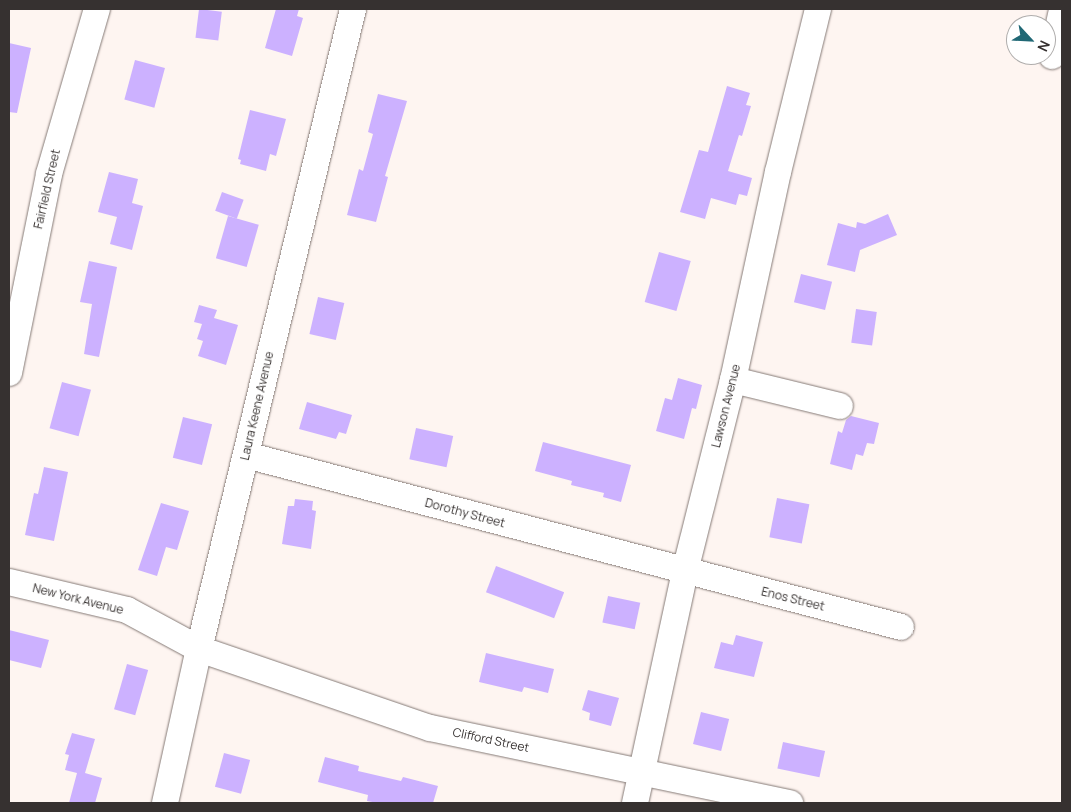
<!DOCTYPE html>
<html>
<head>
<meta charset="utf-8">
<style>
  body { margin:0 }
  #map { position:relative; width:1071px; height:812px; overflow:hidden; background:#fef5f1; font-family:Manrope,sans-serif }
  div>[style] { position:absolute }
  .building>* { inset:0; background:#ccb1ff; transform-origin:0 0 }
  .roads { filter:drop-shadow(0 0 1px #857a76) drop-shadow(0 0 1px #857a76) }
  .minor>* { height:26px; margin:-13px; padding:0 13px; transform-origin:13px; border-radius:13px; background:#fff }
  span { translate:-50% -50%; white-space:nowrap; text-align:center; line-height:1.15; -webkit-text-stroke:5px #fff; paint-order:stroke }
  .street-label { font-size:12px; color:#363130 }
  .frame { position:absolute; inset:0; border:10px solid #363130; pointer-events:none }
  .north { position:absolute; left:1006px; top:15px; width:50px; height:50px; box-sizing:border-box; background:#fff; border:1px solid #afadac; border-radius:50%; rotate:115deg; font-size:14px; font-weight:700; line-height:20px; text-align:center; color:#363130 }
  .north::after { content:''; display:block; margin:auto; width:18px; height:22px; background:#206875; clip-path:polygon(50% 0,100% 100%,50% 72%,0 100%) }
</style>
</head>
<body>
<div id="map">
  <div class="building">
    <div style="left:199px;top:9px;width:23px;height:29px;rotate:7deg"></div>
    <div style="clip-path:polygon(276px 9px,299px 9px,297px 16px,303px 18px,292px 56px,265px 48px)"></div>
    <div style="clip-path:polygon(9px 43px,31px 48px,17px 113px,9px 112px)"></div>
    <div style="left:135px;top:60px;width:31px;height:41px;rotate:15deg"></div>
    <div style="clip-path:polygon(727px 86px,750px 93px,746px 105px,751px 106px,742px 136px,739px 135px,728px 171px,752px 178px,747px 196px,739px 194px,736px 205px,711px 198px,705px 219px,680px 212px,699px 150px,708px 152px)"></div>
    <div style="clip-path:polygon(378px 94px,407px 101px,385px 176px,388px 177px,376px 222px,347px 215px,359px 169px,363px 171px,373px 134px,368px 132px)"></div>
    <div style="clip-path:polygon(250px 110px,286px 119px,276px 156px,270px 154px,266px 171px,240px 164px,241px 160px,238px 159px)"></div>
    <div style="clip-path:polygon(109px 172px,138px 179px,132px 203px,143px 206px,132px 250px,110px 244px,117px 217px,98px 212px)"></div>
    <div style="left:222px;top:192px;width:23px;height:20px;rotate:20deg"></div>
    <div style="clip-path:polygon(888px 214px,897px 235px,860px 250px,855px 272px,827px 265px,838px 223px,856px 228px,857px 222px,865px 224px)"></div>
    <div style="left:228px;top:216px;width:32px;height:44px;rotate:16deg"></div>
    <div style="left:659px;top:252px;width:33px;height:52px;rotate:16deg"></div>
    <div style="clip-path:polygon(89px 261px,117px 267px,99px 357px,84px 354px,92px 304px,80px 302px)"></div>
    <div style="left:801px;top:274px;width:32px;height:29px;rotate:14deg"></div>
    <div style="left:318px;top:297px;width:27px;height:38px;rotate:13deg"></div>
    <div style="clip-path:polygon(199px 305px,217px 310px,214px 318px,238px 325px,226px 365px,198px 356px,203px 341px,197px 339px,202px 324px,194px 322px)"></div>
    <div style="left:856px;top:309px;width:21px;height:34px;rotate:8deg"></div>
    <div style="clip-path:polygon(678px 378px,702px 385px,696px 409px,692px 408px,684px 439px,656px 431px,665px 398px,672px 400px)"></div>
    <div style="left:62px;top:382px;width:30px;height:48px;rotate:15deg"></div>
    <div style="clip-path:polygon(307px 402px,352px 415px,346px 434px,339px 432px,336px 439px,299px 429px)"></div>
    <div style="clip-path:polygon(851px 416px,879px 423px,874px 444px,867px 443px,863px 456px,856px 454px,852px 470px,830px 464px,838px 431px,842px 433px,846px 420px)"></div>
    <div style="left:183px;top:417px;width:30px;height:42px;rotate:14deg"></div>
    <div style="left:416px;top:428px;width:38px;height:32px;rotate:12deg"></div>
    <div style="clip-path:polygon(543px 442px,631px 465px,621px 502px,603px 497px,604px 493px,571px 485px,572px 481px,535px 471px)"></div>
    <div style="clip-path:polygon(44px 467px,68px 472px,54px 541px,25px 535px,34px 493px,38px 494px)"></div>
    <div style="left:777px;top:498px;width:33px;height:40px;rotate:11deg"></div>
    <div style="clip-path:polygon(295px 499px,313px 501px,312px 510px,316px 511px,311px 549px,282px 544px,288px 506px,294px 506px)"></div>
    <div style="clip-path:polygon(161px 503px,189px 511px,177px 550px,166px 547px,157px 576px,138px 570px)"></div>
    <div style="left:496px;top:566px;width:73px;height:28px;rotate:21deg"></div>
    <div style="left:608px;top:596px;width:33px;height:27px;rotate:12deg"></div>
    <div style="clip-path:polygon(9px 630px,49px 640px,41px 668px,9px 660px)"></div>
    <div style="clip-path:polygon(736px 635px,763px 642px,754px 677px,714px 668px,721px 642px,733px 645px)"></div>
    <div style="clip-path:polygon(486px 653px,554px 669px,548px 693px,524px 687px,522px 692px,479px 682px)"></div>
    <div style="left:127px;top:664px;width:22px;height:47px;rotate:16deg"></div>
    <div style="clip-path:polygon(588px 690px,619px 698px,611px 726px,589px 720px,590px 713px,582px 710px)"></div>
    <div style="left:701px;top:712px;width:29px;height:33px;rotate:14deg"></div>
    <div style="clip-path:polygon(72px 733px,95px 739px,85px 773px,102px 778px,95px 803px,69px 803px,77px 773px,65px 770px,69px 755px,65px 754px)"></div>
    <div style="left:783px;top:742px;width:43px;height:27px;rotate:12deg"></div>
    <div style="left:224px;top:753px;width:27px;height:35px;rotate:15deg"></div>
    <div style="clip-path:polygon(325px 757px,359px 766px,358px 771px,401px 781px,403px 777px,438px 786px,433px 803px,378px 803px,367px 801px,368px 795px,318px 782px)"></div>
  </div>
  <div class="roads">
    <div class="minor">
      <div style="left:1052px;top:56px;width:47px;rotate:-77.7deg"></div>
      <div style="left:9px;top:373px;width:203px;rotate:-78.6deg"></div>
      <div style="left:49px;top:174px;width:172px;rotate:-73.8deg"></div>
      <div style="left:733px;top:380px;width:110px;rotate:13.7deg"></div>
      <div style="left:246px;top:455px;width:677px;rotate:14.71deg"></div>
      <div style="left:9px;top:582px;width:121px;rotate:13.3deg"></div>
      <div style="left:127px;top:610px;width:82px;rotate:28.4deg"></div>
      <div style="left:199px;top:649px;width:244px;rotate:18.9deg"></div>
      <div style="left:430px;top:728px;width:368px;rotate:11.8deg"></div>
      <div style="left:165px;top:803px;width:158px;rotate:-77.6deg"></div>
      <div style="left:199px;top:649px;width:658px;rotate:-76.47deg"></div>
      <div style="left:635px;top:803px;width:237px;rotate:-77.8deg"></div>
      <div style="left:685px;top:571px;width:197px;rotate:-75.9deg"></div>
      <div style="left:733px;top:380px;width:213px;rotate:-77.8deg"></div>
      <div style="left:778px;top:172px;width:168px;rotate:-76.2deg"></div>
    </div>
  </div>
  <div class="street-label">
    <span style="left:47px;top:189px;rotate:-77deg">Fairfield Street</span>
    <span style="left:257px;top:406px;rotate:-77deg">Laura Keene Avenue</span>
    <span style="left:726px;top:406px;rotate:-76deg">Lawson Avenue</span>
    <span style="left:465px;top:513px;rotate:15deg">Dorothy Street</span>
    <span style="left:78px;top:599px;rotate:14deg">New York Avenue</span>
    <span style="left:793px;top:599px;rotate:14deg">Enos Street</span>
    <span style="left:491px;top:740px;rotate:12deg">Clifford Street</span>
  </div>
  <div class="frame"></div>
  <div class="north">N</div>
</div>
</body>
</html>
